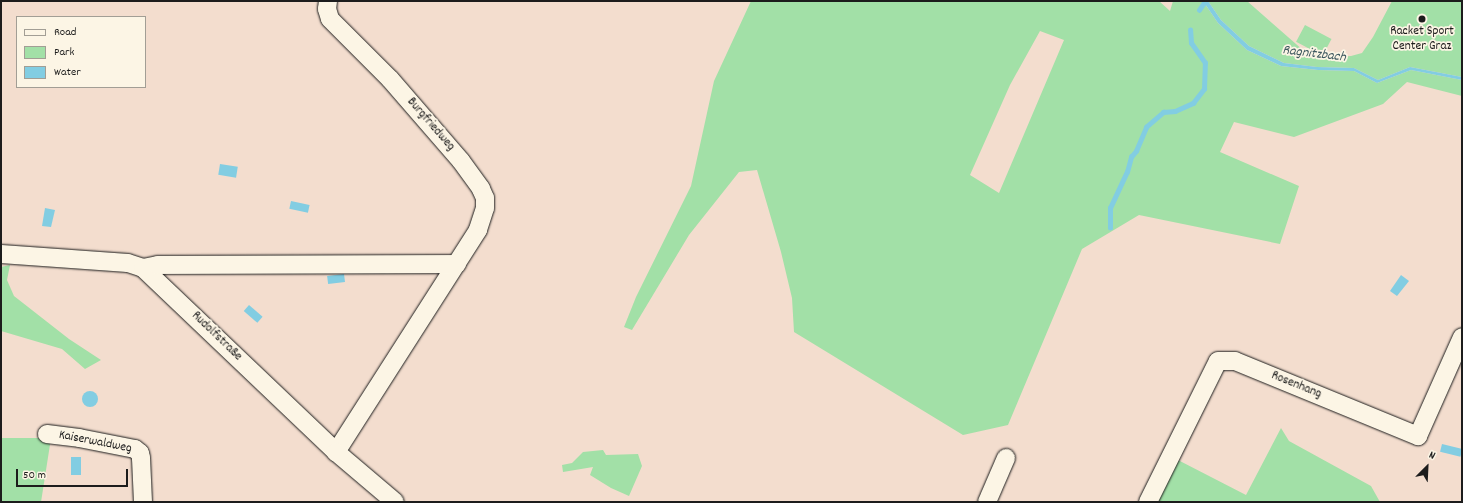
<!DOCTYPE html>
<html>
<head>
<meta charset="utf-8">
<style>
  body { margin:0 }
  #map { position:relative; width:1463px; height:503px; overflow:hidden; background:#f3ddce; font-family:Dekko,sans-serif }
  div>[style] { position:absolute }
  .green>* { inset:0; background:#a2e0a7; transform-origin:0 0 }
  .water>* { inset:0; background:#82cde2; transform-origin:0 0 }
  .round { border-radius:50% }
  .stream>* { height:4.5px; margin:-2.25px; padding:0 2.25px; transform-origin:2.25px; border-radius:2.25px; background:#82cde2 }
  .roads { filter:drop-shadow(0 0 1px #1c1c1c) drop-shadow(0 0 1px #1c1c1c) }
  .street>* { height:18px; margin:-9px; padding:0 9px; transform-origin:9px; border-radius:9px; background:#fcf5e5 }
  .dots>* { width:11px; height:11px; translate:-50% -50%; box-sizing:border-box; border:2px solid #fcf5e5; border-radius:50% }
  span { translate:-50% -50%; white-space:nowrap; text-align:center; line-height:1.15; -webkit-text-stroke:3.5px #fcf5e5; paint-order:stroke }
  .poi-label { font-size:13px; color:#1c1c1c }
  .street-label { font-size:13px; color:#1c1c1c }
  .water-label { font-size:14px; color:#405a61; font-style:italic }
  .frame { position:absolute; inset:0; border:2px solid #1c1c1c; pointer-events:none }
  .legend { position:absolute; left:16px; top:16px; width:130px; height:72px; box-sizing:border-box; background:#fcf5e5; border:1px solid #a29e95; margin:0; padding:5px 7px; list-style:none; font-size:12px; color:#1c1c1c }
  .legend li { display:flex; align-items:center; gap:8px; height:20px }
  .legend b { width:20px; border:1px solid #a29e95 }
  .north { position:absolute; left:1407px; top:447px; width:40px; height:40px; -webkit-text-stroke:3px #fcf5e5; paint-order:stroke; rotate:24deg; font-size:11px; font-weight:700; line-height:16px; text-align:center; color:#1c1c1c }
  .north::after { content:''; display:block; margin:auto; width:14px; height:18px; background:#1c1c1c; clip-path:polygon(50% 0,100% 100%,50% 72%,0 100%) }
  .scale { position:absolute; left:16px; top:469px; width:112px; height:18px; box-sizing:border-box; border:2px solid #1c1c1c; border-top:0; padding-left:5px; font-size:12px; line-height:14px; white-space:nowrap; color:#1c1c1c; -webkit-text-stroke:3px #fcf5e5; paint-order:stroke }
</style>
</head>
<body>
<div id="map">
  <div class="green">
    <div style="clip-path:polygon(evenodd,751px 1px,1159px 1px,1170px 11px,1173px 1px,1203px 1px,1218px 23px,1247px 50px,1281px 66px,1318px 70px,1354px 71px,1377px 83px,1411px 70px,1462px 80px,1462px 96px,1407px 82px,1383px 104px,1294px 137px,1234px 122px,1220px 152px,1299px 186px,1280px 244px,1139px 215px,1082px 249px,1008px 425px,963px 435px,794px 332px,792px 298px,781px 252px,757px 170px,739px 172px,689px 235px,632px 330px,624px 327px,636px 297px,691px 186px,714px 81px,751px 1px,1040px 31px,1064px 40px,999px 193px,970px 175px,1010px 85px,1040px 31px)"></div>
    <div style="clip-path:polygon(1208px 1px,1247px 1px,1304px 51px,1323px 58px,1351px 56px,1362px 53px,1373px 37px,1392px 1px,1462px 1px,1462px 77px,1410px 67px,1378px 80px,1354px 68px,1317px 67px,1284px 63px,1249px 46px,1221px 20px)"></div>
    <div style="left:1305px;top:25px;width:30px;height:19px;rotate:28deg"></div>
    <div style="clip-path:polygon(10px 265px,7px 280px,14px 296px,69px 339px,101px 360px,85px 369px,62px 349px,1px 331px,1px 267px)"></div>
    <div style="clip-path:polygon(1281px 428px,1289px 441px,1371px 486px,1380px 502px,1154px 502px,1176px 459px,1246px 495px)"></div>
    <div style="clip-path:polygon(1px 438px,51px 438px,41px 502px,1px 502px)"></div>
    <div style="clip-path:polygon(603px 450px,606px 455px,638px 454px,642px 466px,629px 496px,611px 488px,590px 475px,593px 467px,563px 472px,562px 465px,572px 463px,583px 452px)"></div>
  </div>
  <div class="water">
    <div style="clip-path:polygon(1203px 1px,1208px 1px,1221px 20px,1249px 46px,1284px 63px,1317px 67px,1354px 68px,1378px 80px,1410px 67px,1462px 77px,1462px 80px,1411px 70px,1377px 83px,1354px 71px,1318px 70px,1281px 66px,1247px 50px,1218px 23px)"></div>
    <div style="left:220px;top:164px;width:18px;height:11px;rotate:9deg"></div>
    <div style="left:291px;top:201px;width:19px;height:8px;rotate:12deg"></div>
    <div style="clip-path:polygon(45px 208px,55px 210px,51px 227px,42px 226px)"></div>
    <div style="left:344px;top:274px;width:8px;height:17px;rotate:83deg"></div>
    <div style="clip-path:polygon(1401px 275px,1409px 281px,1397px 296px,1390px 291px)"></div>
    <div style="left:249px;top:305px;width:18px;height:8px;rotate:41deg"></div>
    <div class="round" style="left:82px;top:391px;width:16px;height:16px"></div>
    <div style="left:1442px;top:444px;width:21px;height:8px;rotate:14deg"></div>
    <div style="left:71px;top:457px;width:10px;height:18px"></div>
  </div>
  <div class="stream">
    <div style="left:1199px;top:10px;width:11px;rotate:-56deg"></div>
    <div style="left:1110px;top:228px;width:20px;rotate:-90deg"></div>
    <div style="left:1110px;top:208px;width:40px;rotate:-65deg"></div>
    <div style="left:1127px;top:172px;width:16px;rotate:-75deg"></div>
    <div style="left:1131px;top:157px;width:8px;rotate:-50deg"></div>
    <div style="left:1136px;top:151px;width:26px;rotate:-67deg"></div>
    <div style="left:1146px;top:127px;width:23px;rotate:-41deg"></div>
    <div style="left:1163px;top:112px;width:12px;rotate:-5deg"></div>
    <div style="left:1175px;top:111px;width:20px;rotate:-24deg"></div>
    <div style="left:1193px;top:103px;width:18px;rotate:-52deg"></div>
    <div style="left:1204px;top:89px;width:26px;rotate:-88deg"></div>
    <div style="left:1205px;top:63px;width:24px;rotate:-125deg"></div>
    <div style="left:1191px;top:43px;width:13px;rotate:-94deg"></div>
  </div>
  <div class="roads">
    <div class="street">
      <div style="left:328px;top:1px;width:8px;rotate:97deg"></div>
      <div style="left:327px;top:9px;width:10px;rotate:73deg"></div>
      <div style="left:330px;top:19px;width:85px;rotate:45deg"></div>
      <div style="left:390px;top:79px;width:108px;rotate:49.1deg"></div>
      <div style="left:461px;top:161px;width:34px;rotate:54deg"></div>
      <div style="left:481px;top:189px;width:10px;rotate:66deg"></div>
      <div style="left:485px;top:198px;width:10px;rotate:90deg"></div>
      <div style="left:485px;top:208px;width:23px;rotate:108deg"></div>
      <div style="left:478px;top:230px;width:264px;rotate:122.6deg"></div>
      <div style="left:1px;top:254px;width:127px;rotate:4.1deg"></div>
      <div style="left:128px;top:263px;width:16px;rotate:18deg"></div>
      <div style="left:143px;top:268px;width:267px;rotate:43.6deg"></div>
      <div style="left:336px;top:452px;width:77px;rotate:40.3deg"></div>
      <div style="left:143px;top:268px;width:15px;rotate:-11deg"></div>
      <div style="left:158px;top:265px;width:299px;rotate:-0.2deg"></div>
      <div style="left:47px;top:434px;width:32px;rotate:7deg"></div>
      <div style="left:79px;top:438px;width:57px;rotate:11.1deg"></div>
      <div style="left:135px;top:449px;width:6px;rotate:39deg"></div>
      <div style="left:140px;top:453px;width:5px;rotate:79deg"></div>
      <div style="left:141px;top:458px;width:44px;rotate:87.4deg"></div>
      <div style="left:987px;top:502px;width:48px;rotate:-66.6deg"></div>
      <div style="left:1148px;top:502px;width:157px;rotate:-63.6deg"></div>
      <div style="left:1218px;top:361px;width:17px"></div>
      <div style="left:1235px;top:361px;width:198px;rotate:22.3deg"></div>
      <div style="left:1418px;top:436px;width:108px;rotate:-66deg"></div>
    </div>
  </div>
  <div class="dots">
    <div style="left:1422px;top:19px;background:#1c1c1c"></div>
  </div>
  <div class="poi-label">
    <span style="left:1422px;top:40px">Racket Sport<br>Center Graz</span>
  </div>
  <div class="street-label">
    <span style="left:430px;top:125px;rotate:49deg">Burgfriedweg</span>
    <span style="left:216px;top:337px;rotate:44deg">Rudolfstraße</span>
    <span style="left:1296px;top:386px;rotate:22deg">Rosenhang</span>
    <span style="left:95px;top:443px;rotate:11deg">Kaiserwaldweg</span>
  </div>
  <div class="water-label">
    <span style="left:1314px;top:54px;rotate:7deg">Ragnitzbach</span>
  </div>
  <div class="frame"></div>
  <ul class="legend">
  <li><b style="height:5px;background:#fcf5e5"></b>Road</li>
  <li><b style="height:11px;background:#a2e0a7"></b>Park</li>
  <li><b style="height:11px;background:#82cde2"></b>Water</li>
  </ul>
  <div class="north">N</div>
  <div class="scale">50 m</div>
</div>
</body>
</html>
